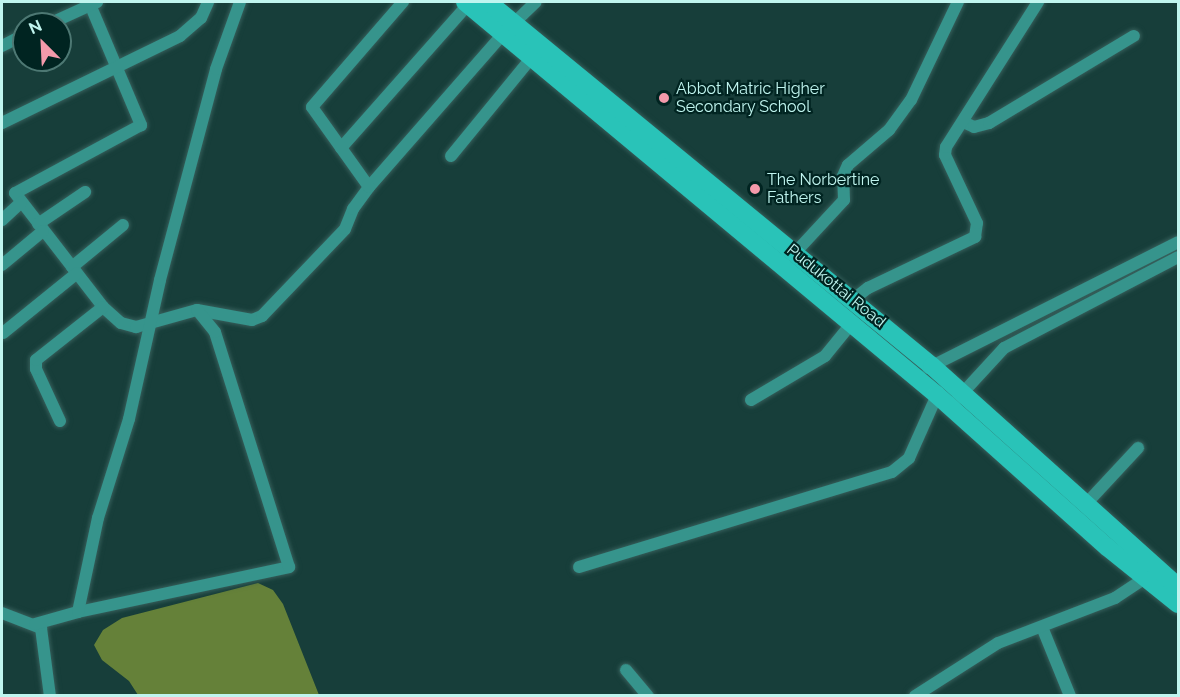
<!DOCTYPE html>
<html>
<head>
<meta charset="utf-8">
<style>
  body { margin:0 }
  #map { position:relative; width:1180px; height:697px; overflow:hidden; background:#173e3a; font-family:Raleway,sans-serif }
  div>[style] { position:absolute }
  .water>* { inset:0; background:#658139 }
  .roads { filter:drop-shadow(0 0 2px #365f5b) drop-shadow(0 0 2px #365f5b) }
  .minor>* { height:12px; margin:-6px; padding:0 6px; transform-origin:6px; border-radius:6px; background:#36948c }
  .highway>* { height:18px; margin:-9px; padding:0 9px; transform-origin:9px; border-radius:9px; background:#29c3b8 }
  .dots>* { width:16px; height:16px; translate:-50% -50%; box-sizing:border-box; border:3px solid #002421; border-radius:50% }
  span { translate:-50% -50%; white-space:nowrap; text-align:center; line-height:1.15; -webkit-text-stroke:4.5px #002421; paint-order:stroke }
  .poi-label { font-size:16px; color:#c0f5ef }
  .left { translate:0 -50%; text-align:left }
  .street-label { font-size:16px; color:#c0f5ef }
  .frame { position:absolute; inset:0; border:3px solid #c0f5ef; pointer-events:none }
  .north { position:absolute; left:12px; top:12px; width:60px; height:60px; box-sizing:border-box; background:#002421; border:2px solid #4d7873; border-radius:50%; rotate:336deg; font-size:16px; font-weight:700; line-height:24px; text-align:center; color:#c0f5ef }
  .north::after { content:''; display:block; margin:auto; width:21px; height:27px; background:#f39aab; clip-path:polygon(50% 0,100% 100%,50% 72%,0 100%) }
</style>
</head>
<body>
<div id="map">
  <div class="water">
    <div style="clip-path:polygon(258px 583px,273px 590px,283px 604px,319px 695px,138px 695px,129px 681px,102px 660px,94px 645px,103px 630px,122px 618px)"></div>
  </div>
  <div class="roads">
    <div class="minor">
      <div style="left:89px;top:2px;width:134px;rotate:67.1deg"></div>
      <div style="left:141px;top:125px;width:143px;rotate:151.6deg"></div>
      <div style="left:15px;top:193px;width:144px;rotate:52.3deg"></div>
      <div style="left:103px;top:307px;width:24px;rotate:42deg"></div>
      <div style="left:121px;top:323px;width:16px;rotate:15deg"></div>
      <div style="left:136px;top:327px;width:63px;rotate:-15.6deg"></div>
      <div style="left:197px;top:310px;width:56px;rotate:10.3deg"></div>
      <div style="left:252px;top:320px;width:11px;rotate:-22deg"></div>
      <div style="left:262px;top:316px;width:120px;rotate:-46.3deg"></div>
      <div style="left:345px;top:229px;width:22px;rotate:-68deg"></div>
      <div style="left:353px;top:209px;width:27px;rotate:-54deg"></div>
      <div style="left:369px;top:187px;width:205px;rotate:-48.8deg"></div>
      <div style="left:514px;top:23px;width:30px;rotate:-44deg"></div>
      <div style="left:49px;top:24px;width:53px;rotate:-24.6deg"></div>
      <div style="left:2px;top:46px;width:25px;rotate:-27deg"></div>
      <div style="left:963px;top:122px;width:12px;rotate:24deg"></div>
      <div style="left:974px;top:127px;width:16px;rotate:-15deg"></div>
      <div style="left:989px;top:123px;width:169px;rotate:-31deg"></div>
      <div style="left:2px;top:123px;width:198px;rotate:-26deg"></div>
      <div style="left:180px;top:36px;width:28px;rotate:-41deg"></div>
      <div style="left:201px;top:18px;width:17px;rotate:-66deg"></div>
      <div style="left:341px;top:148px;width:195px;rotate:-48.5deg"></div>
      <div style="left:451px;top:156px;width:128px;rotate:-50.7deg"></div>
      <div style="left:369px;top:187px;width:98px;rotate:-125.5deg"></div>
      <div style="left:312px;top:107px;width:139px;rotate:-49.1deg"></div>
      <div style="left:2px;top:220px;width:26px;rotate:-43deg"></div>
      <div style="left:38px;top:224px;width:57px;rotate:-34.2deg"></div>
      <div style="left:793px;top:255px;width:75px;rotate:-47.2deg"></div>
      <div style="left:844px;top:200px;width:24px;rotate:-92deg"></div>
      <div style="left:843px;top:176px;width:12px;rotate:-66deg"></div>
      <div style="left:848px;top:165px;width:54px;rotate:-40.5deg"></div>
      <div style="left:889px;top:130px;width:37px;rotate:-54deg"></div>
      <div style="left:911px;top:100px;width:109px;rotate:-64.4deg"></div>
      <div style="left:2px;top:265px;width:53px;rotate:-39.7deg"></div>
      <div style="left:72px;top:267px;width:66px;rotate:-39.5deg"></div>
      <div style="left:850px;top:302px;width:23px;rotate:-38deg"></div>
      <div style="left:868px;top:288px;width:119px;rotate:-25.5deg"></div>
      <div style="left:975px;top:237px;width:14px;rotate:-82deg"></div>
      <div style="left:977px;top:223px;width:75px;rotate:-115.2deg"></div>
      <div style="left:945px;top:155px;width:8px;rotate:-83deg"></div>
      <div style="left:946px;top:147px;width:172px;rotate:-57.6deg"></div>
      <div style="left:3px;top:333px;width:95px;rotate:-39deg"></div>
      <div style="left:928px;top:368px;width:280px;rotate:-26.7deg"></div>
      <div style="left:958px;top:398px;width:68px;rotate:-47.4deg"></div>
      <div style="left:1004px;top:348px;width:196px;rotate:-27.6deg"></div>
      <div style="left:751px;top:400px;width:86px;rotate:-30.7deg"></div>
      <div style="left:825px;top:356px;width:41px;rotate:-50.9deg"></div>
      <div style="left:60px;top:421px;width:57px;rotate:-114.8deg"></div>
      <div style="left:36px;top:369px;width:9px;rotate:-90deg"></div>
      <div style="left:36px;top:360px;width:85px;rotate:-38.3deg"></div>
      <div style="left:1085px;top:505px;width:78px;rotate:-47.1deg"></div>
      <div style="left:579px;top:567px;width:327px;rotate:-16.9deg"></div>
      <div style="left:892px;top:472px;width:22px;rotate:-39deg"></div>
      <div style="left:909px;top:458px;width:69px;rotate:-66deg"></div>
      <div style="left:78px;top:612px;width:216px;rotate:-12deg"></div>
      <div style="left:289px;top:567px;width:246px;rotate:-107.5deg"></div>
      <div style="left:215px;top:332px;width:28px;rotate:-129deg"></div>
      <div style="left:2px;top:613px;width:42px;rotate:21deg"></div>
      <div style="left:41px;top:628px;width:69px;rotate:82.5deg"></div>
      <div style="left:35px;top:624px;width:45px;rotate:-15.6deg"></div>
      <div style="left:78px;top:612px;width:96px;rotate:-78deg"></div>
      <div style="left:98px;top:518px;width:104px;rotate:-72.6deg"></div>
      <div style="left:129px;top:419px;width:142px;rotate:-77.4deg"></div>
      <div style="left:160px;top:280px;width:218px;rotate:-75.1deg"></div>
      <div style="left:216px;top:69px;width:71px;rotate:-70.3deg"></div>
      <div style="left:1042px;top:627px;width:74px;rotate:67.9deg"></div>
      <div style="left:626px;top:670px;width:34px;rotate:50deg"></div>
      <div style="left:915px;top:696px;width:98px;rotate:-32.6deg"></div>
      <div style="left:998px;top:643px;width:125px;rotate:-21deg"></div>
      <div style="left:1115px;top:598px;width:43px;rotate:-33.7deg"></div>
    </div>
    <div class="highway">
      <div style="left:465px;top:2px;width:614px;rotate:39.78deg"></div>
      <div style="left:937px;top:395px;width:228px;rotate:41.8deg"></div>
      <div style="left:1107px;top:547px;width:91px;rotate:38.8deg"></div>
      <div style="left:488px;top:2px;width:574px;rotate:39.35deg"></div>
      <div style="left:932px;top:366px;width:331px;rotate:41.9deg"></div>
    </div>
  </div>
  <div class="dots">
    <div style="left:664px;top:98px;background:#f39aab"></div>
    <div style="left:755px;top:189px;background:#f39aab"></div>
  </div>
  <div class="poi-label">
    <span class="left" style="left:676px;top:98px">Abbot Matric Higher<br>Secondary School</span>
    <span class="left" style="left:767px;top:189px">The Norbertine<br>Fathers</span>
  </div>
  <div class="street-label">
    <span style="left:836px;top:286px;rotate:39deg">Pudukottai Road</span>
  </div>
  <div class="frame"></div>
  <div class="north">N</div>
</div>
</body>
</html>
